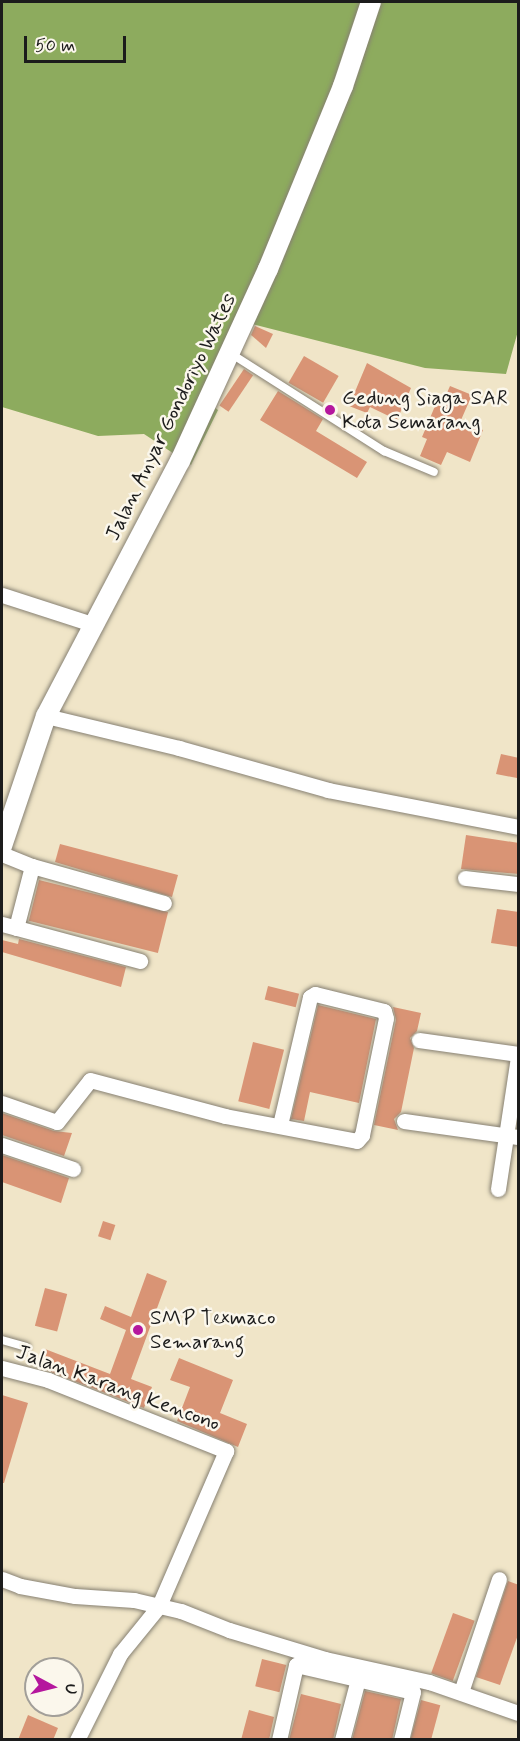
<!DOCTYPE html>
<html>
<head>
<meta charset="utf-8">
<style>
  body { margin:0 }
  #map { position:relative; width:520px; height:1741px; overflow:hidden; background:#f0e5c8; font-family:Mynerve,sans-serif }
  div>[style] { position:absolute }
  .forest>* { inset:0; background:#8dab5e }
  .building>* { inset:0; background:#d99475; transform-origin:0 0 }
  .roads { filter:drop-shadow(0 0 2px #868072) drop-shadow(0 0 2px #868072) }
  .service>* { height:8px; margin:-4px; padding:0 4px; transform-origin:4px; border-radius:4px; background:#fff }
  .minor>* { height:15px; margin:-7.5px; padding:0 7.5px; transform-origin:7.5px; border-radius:7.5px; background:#fff }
  .tertiary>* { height:20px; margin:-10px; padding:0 10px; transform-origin:10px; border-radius:10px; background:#fff }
  .dots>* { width:16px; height:16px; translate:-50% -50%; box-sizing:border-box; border:3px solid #fbf7ec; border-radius:50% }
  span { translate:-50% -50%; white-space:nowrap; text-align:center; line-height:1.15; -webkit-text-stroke:5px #fbf7ec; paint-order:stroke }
  .poi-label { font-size:21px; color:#1c1c1c }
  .left { translate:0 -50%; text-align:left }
  .street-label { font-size:21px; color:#1c1c1c }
  .frame { position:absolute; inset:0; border:3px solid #1c1c1c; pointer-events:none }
  .north { position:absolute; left:24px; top:1657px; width:60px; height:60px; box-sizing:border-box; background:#fbf7ec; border:2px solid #a29f99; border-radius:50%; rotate:97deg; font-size:16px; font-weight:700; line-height:24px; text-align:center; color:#1c1c1c }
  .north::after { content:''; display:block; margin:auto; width:21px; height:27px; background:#b5179e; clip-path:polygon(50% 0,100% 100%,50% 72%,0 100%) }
  .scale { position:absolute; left:24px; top:36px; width:102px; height:27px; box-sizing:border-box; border:3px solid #1c1c1c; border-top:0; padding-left:8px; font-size:18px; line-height:21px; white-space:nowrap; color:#1c1c1c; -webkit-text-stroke:4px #fbf7ec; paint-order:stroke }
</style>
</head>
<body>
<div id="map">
  <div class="forest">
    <div style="clip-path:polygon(2px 2px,518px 2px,518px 331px,506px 374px,425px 368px,252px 324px,210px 404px,218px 410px,191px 465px,144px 434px,98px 436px,2px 407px)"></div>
  </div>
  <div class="building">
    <div style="clip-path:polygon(255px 326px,273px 334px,266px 348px,251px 335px)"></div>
    <div style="left:304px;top:356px;width:40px;height:31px;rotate:30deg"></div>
    <div style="clip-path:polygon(367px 363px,411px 388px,397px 420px,370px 407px,367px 413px,349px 406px)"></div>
    <div style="left:244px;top:369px;width:11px;height:44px;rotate:34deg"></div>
    <div style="clip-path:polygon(450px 386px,472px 395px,461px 420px,483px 430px,470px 462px,447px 452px,441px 465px,420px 456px,427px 439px,422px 437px,438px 399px,443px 402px)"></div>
    <div style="clip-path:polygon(278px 391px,323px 419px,316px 431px,367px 462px,357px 478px,260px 420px)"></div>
    <div style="clip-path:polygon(501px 754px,519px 758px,517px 778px,496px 774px)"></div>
    <div style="clip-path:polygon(466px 835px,519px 843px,519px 874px,461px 869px)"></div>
    <div style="clip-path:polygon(60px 844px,178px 875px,172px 897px,55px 862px)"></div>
    <div style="left:39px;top:880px;width:133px;height:42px;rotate:14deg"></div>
    <div style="clip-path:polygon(497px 909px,519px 912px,519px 947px,491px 943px)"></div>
    <div style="clip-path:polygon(19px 939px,126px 967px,121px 987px,2px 952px,2px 940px,18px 944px)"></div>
    <div style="left:268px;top:986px;width:32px;height:14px;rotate:14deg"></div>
    <div style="clip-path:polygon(318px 1005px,376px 1019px,359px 1103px,310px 1092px,304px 1121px,291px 1119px)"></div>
    <div style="clip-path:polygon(393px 1007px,421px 1013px,417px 1031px,410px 1038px,414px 1048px,401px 1112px,394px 1119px,398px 1130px,374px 1125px,396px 1020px)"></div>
    <div style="left:253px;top:1042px;width:32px;height:61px;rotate:14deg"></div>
    <div style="clip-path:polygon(2px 1113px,54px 1131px,72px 1133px,64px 1156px,2px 1135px)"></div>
    <div style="clip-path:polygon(2px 1155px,69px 1178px,61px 1203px,2px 1182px)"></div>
    <div style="left:103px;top:1221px;width:13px;height:16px;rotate:18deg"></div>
    <div style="clip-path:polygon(147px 1273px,167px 1281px,131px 1379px,152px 1387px,144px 1408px,38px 1367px,45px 1349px,110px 1374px,126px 1330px,100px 1319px,105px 1306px,131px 1317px)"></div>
    <div style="left:45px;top:1288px;width:23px;height:39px;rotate:15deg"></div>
    <div style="clip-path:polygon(179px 1358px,233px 1380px,220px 1413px,247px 1424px,238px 1447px,177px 1421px,190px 1387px,170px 1380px)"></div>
    <div style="clip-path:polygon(2px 1395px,28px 1403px,4px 1483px,2px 1483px)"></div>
    <div style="clip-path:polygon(508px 1581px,519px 1585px,519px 1632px,500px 1685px,476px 1677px)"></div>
    <div style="left:453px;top:1613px;width:23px;height:64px;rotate:20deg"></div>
    <div style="left:262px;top:1659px;width:25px;height:28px;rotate:14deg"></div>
    <div style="clip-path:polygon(365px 1691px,401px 1699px,392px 1740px,352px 1740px)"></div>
    <div style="clip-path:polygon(301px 1694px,341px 1704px,333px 1740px,289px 1740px)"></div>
    <div style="left:421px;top:1700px;width:20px;height:41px;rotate:15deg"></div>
    <div style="clip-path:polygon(249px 1710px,274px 1717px,269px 1740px,241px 1740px)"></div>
    <div style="clip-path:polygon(28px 1715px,58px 1728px,53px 1740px,18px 1740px)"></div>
  </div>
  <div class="roads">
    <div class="service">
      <div style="left:230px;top:353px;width:183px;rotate:32.5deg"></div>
      <div style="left:384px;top:451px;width:54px;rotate:22.8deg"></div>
      <div style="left:2px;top:1340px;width:25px;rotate:16deg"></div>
    </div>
    <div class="minor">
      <div style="left:2px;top:595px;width:98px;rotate:17.9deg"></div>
      <div style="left:46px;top:716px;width:137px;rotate:13.5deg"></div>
      <div style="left:179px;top:748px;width:155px;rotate:15.7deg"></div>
      <div style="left:328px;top:790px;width:194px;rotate:11deg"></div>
      <div style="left:2px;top:854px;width:32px;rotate:22deg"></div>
      <div style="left:465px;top:878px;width:53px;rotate:6.5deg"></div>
      <div style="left:2px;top:924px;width:143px;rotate:15deg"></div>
      <div style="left:16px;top:928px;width:64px;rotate:-75.5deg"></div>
      <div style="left:32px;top:866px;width:137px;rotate:15.7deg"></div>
      <div style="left:419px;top:1040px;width:100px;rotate:8deg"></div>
      <div style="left:2px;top:1103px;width:58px;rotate:19.1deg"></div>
      <div style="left:57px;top:1122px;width:53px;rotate:-51.8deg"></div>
      <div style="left:90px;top:1080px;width:140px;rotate:14.9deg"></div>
      <div style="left:225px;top:1116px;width:134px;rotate:10.7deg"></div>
      <div style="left:357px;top:1141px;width:8px;rotate:-50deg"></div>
      <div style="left:362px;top:1135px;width:119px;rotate:-78.4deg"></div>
      <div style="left:386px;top:1018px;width:7px;rotate:-106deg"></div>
      <div style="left:384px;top:1011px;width:71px;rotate:-166.2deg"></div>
      <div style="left:315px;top:994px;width:6px;rotate:149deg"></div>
      <div style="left:310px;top:997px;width:131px;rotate:103.2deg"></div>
      <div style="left:404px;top:1121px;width:115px;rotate:8deg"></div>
      <div style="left:2px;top:1145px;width:75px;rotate:18.7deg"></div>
      <div style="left:498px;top:1189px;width:134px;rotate:-81.4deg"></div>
      <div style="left:2px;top:1368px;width:48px;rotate:14.6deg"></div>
      <div style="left:48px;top:1380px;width:192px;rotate:21.7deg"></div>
      <div style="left:226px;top:1451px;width:169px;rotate:113.4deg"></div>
      <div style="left:159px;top:1606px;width:62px;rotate:129.1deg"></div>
      <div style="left:120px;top:1654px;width:96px;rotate:116.6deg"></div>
      <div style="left:2px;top:1579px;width:19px;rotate:21deg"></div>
      <div style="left:20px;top:1586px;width:56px;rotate:10.3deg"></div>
      <div style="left:75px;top:1596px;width:59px;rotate:3.9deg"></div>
      <div style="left:134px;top:1600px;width:48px;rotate:13.2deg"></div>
      <div style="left:181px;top:1611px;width:52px;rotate:21.6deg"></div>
      <div style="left:229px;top:1630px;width:100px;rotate:16.8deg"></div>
      <div style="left:325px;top:1659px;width:107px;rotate:12.5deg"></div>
      <div style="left:429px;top:1682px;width:94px;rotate:19.2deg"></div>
      <div style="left:461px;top:1692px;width:119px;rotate:-71.4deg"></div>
      <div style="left:279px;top:1740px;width:77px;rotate:-77.2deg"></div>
      <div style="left:296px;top:1665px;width:120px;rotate:13deg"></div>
      <div style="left:413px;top:1692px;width:49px;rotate:104deg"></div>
      <div style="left:342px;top:1740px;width:63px;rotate:-75.3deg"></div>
    </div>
    <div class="tertiary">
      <div style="left:2px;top:846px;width:137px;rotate:-71.3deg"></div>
      <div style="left:46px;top:716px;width:288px;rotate:-62.3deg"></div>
      <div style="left:180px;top:461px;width:211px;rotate:-65.4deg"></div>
      <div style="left:268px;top:269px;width:198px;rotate:-67.7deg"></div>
      <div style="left:343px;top:86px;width:89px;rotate:-71.6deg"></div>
    </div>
  </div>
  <div class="dots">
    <div style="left:330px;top:410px;background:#b5179e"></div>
    <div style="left:138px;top:1330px;background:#b5179e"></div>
  </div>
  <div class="poi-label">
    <span class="left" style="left:342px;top:410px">Gedung Siaga SAR<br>Kota Semarang</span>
    <span class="left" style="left:150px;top:1330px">SMP Texmaco<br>Semarang</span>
  </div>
  <div class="street-label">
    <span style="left:171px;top:417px;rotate:-64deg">Jalan Anyar Gondoriyo Wates</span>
    <span style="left:118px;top:1388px;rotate:20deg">Jalan Karang Kencono</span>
  </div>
  <div class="frame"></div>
  <div class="north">U</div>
  <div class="scale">50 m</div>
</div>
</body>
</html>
